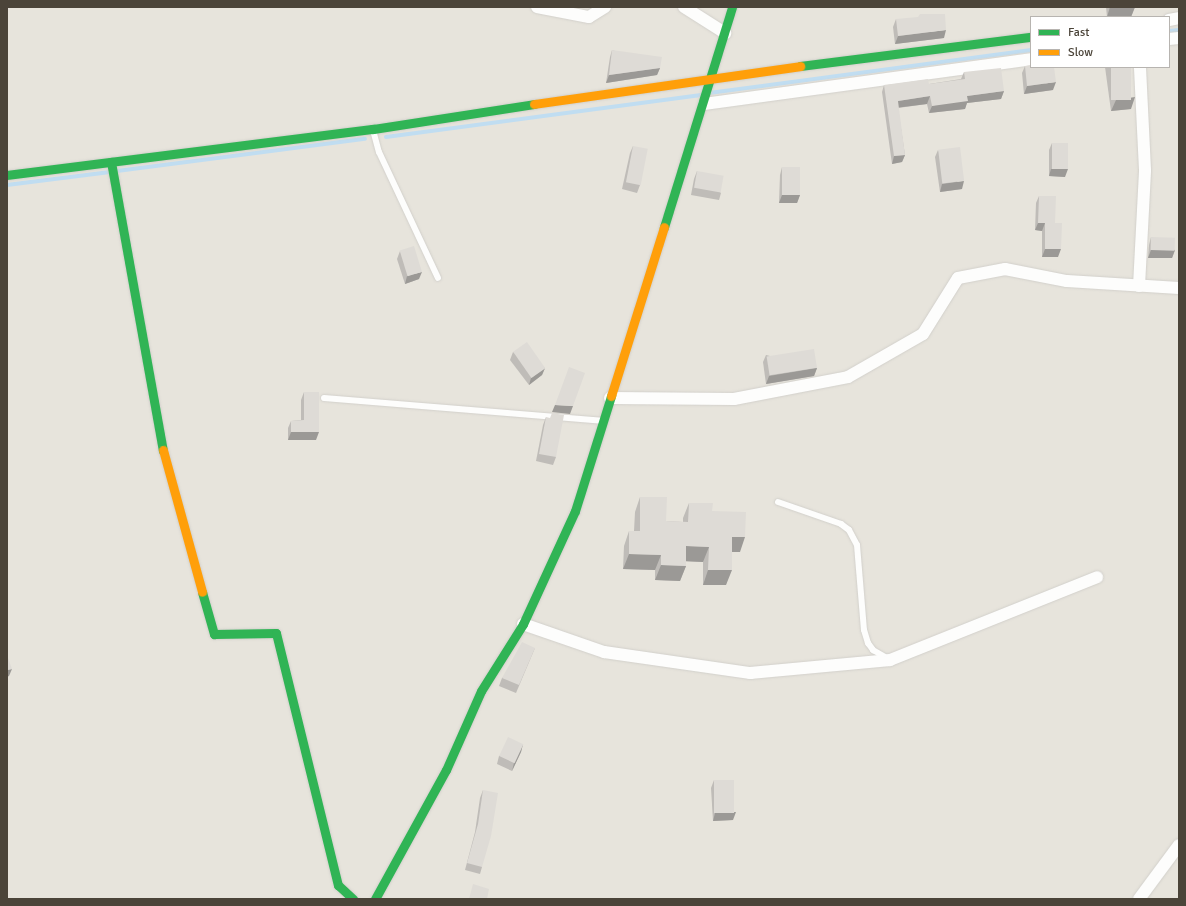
<!DOCTYPE html>
<html>
<head>
<meta charset="utf-8">
<style>
  body { margin:0 }
  #map { position:relative; width:1186px; height:906px; overflow:hidden; background:#f4f2ee; font-family:Signika,sans-serif }
  div>[style] { position:absolute }
  .residential>* { inset:0; background:#e7e4dc }
  .stream>* { height:4px; margin:-2px; padding:0 2px; transform-origin:2px; border-radius:2px; background:#c0ddf1 }
  .roads { filter:drop-shadow(0 0 1px #d2d0cb) drop-shadow(0 0 1px #d2d0cb) }
  .lane>* { height:6px; margin:-3px; padding:0 3px; transform-origin:3px; border-radius:3px; background:#fdfdfc }
  .street>* { height:12px; margin:-6px; padding:0 6px; transform-origin:6px; border-radius:6px; background:#fdfdfc }
  .fast>* { height:9px; margin:-4.5px; padding:0 4.5px; transform-origin:4.5px; border-radius:4.5px; background:#30b455 }
  .slow>* { height:9px; margin:-4.5px; padding:0 4.5px; transform-origin:4.5px; border-radius:4.5px; background:#ff9f0a }
  .wall>* { inset:0; background:#bfbcb8 }
  .shaded-wall>* { inset:0; background:#9b9996 }
  .building>* { inset:0; background:#dedbd6; transform-origin:0 0 }
  span { translate:-50% -50%; white-space:nowrap; text-align:center; line-height:1.15; -webkit-text-stroke:3.5px #fff; paint-order:stroke }
  .frame { position:absolute; inset:0; border:8px solid #4b4439; pointer-events:none }
  .legend { position:absolute; left:1030px; top:16px; width:140px; height:52px; box-sizing:border-box; background:#fff; border:1px solid #b7b4b0; margin:0; padding:5px 7px; list-style:none; font-size:12px; color:#4b4439 }
  .legend li { display:flex; align-items:center; gap:8px; height:20px }
  .legend b { width:20px; border:1px solid #b7b4b0 }
</style>
</head>
<body>
<div id="map">
  <div class="residential">
    <div style="clip-path:polygon(evenodd,7px 7px,1179px 7px,1179px 899px,7px 899px,7px 7px,1031px 17px,1169px 17px,1169px 67px,1031px 67px,1031px 17px)"></div>
  </div>
  <div class="stream">
    <div style="left:1169px;top:31px;width:10px;rotate:-6deg"></div>
    <div style="left:709px;top:93px;width:325px;rotate:-7.6deg"></div>
    <div style="left:386px;top:137px;width:318px;rotate:-7.6deg"></div>
    <div style="left:117px;top:171px;width:250px;rotate:-7.4deg"></div>
    <div style="left:7px;top:185px;width:104px;rotate:-7.2deg"></div>
  </div>
  <div class="roads">
    <div class="lane">
      <div style="left:373px;top:130px;width:23px;rotate:75deg"></div>
      <div style="left:379px;top:152px;width:139px;rotate:64.9deg"></div>
      <div style="left:324px;top:398px;width:279px;rotate:4.7deg"></div>
      <div style="left:778px;top:502px;width:67px;rotate:19.2deg"></div>
      <div style="left:841px;top:524px;width:10px;rotate:37deg"></div>
      <div style="left:849px;top:530px;width:17px;rotate:62deg"></div>
      <div style="left:857px;top:545px;width:85px;rotate:85.3deg"></div>
      <div style="left:864px;top:630px;width:14px;rotate:73deg"></div>
      <div style="left:868px;top:643px;width:9px;rotate:54deg"></div>
      <div style="left:873px;top:650px;width:16px;rotate:30deg"></div>
    </div>
    <div class="street">
      <div style="left:537px;top:7px;width:53px;rotate:10.9deg"></div>
      <div style="left:589px;top:17px;width:19px;rotate:-32deg"></div>
      <div style="left:684px;top:7px;width:49px;rotate:32.4deg"></div>
      <div style="left:1169px;top:20px;width:10px;rotate:-11deg"></div>
      <div style="left:1169px;top:39px;width:10px;rotate:-6deg"></div>
      <div style="left:704px;top:104px;width:330px;rotate:-7.8deg"></div>
      <div style="left:1139px;top:286px;width:116px;rotate:-87deg"></div>
      <div style="left:1145px;top:170px;width:103px;rotate:-92.8deg"></div>
      <div style="left:610px;top:398px;width:124px;rotate:0.5deg"></div>
      <div style="left:734px;top:399px;width:116px;rotate:-10.9deg"></div>
      <div style="left:848px;top:377px;width:86px;rotate:-29.8deg"></div>
      <div style="left:923px;top:334px;width:66px;rotate:-58deg"></div>
      <div style="left:958px;top:278px;width:48px;rotate:-10.8deg"></div>
      <div style="left:1005px;top:269px;width:63px;rotate:11deg"></div>
      <div style="left:1067px;top:281px;width:112px;rotate:3.6deg"></div>
      <div style="left:523px;top:624px;width:86px;rotate:19.1deg"></div>
      <div style="left:604px;top:652px;width:148px;rotate:8.2deg"></div>
      <div style="left:750px;top:673px;width:141px;rotate:-5.3deg"></div>
      <div style="left:890px;top:660px;width:223px;rotate:-21.8deg"></div>
      <div style="left:1139px;top:899px;width:67px;rotate:-53.5deg"></div>
    </div>
    <div class="fast">
      <div style="left:800px;top:66px;width:233px;rotate:-7.2deg"></div>
      <div style="left:111px;top:162px;width:293px;rotate:79.8deg"></div>
      <div style="left:7px;top:175px;width:369px;rotate:-7.2deg"></div>
      <div style="left:373px;top:129px;width:163px;rotate:-8.8deg"></div>
      <div style="left:664px;top:227px;width:230px;rotate:-72.8deg"></div>
      <div style="left:202px;top:592px;width:44px;rotate:74.1deg"></div>
      <div style="left:214px;top:634px;width:62px;rotate:-0.9deg"></div>
      <div style="left:276px;top:633px;width:260px;rotate:76.2deg"></div>
      <div style="left:338px;top:885px;width:21px;rotate:43deg"></div>
      <div style="left:375px;top:899px;width:147px;rotate:-61.2deg"></div>
      <div style="left:446px;top:770px;width:86px;rotate:-66.1deg"></div>
      <div style="left:481px;top:691px;width:79px;rotate:-57.9deg"></div>
      <div style="left:523px;top:624px;width:124px;rotate:-65.3deg"></div>
      <div style="left:575px;top:511px;width:121px;rotate:-72.6deg"></div>
    </div>
    <div class="slow">
      <div style="left:534px;top:104px;width:269px;rotate:-8.1deg"></div>
      <div style="left:611px;top:396px;width:177px;rotate:-72.6deg"></div>
      <div style="left:163px;top:450px;width:147px;rotate:74.6deg"></div>
    </div>
  </div>
  <div class="wall">
    <div style="clip-path:polygon(1106px 7px,1135px 7px,1131px 17px,1107px 17px)"></div>
    <div style="clip-path:polygon(896px 19px,944px 38px,895px 44px,893px 27px)"></div>
    <div style="clip-path:polygon(612px 50px,660px 68px,657px 75px,606px 83px,610px 57px)"></div>
    <div style="clip-path:polygon(1025px 66px,1053px 90px,1024px 94px,1022px 73px)"></div>
    <div style="clip-path:polygon(1105px 67px,1131px 67px,1131px 109px,1111px 111px)"></div>
    <div style="clip-path:polygon(964px 72px,1004px 91px,1001px 99px,967px 103px,965px 109px,929px 113px,927px 104px,898px 108px,905px 155px,902px 162px,892px 164px,882px 92px,884px 85px,929px 84px,961px 79px)"></div>
    <div style="clip-path:polygon(1052px 143px,1065px 177px,1049px 176px,1049px 150px)"></div>
    <div style="clip-path:polygon(633px 146px,640px 185px,637px 193px,622px 189px,630px 153px)"></div>
    <div style="clip-path:polygon(938px 150px,962px 189px,940px 192px,935px 157px)"></div>
    <div style="clip-path:polygon(782px 167px,800px 195px,797px 203px,779px 203px,780px 175px)"></div>
    <div style="clip-path:polygon(697px 171px,721px 193px,719px 200px,691px 195px,694px 179px)"></div>
    <div style="clip-path:polygon(1039px 196px,1055px 223px,1058px 257px,1042px 257px,1042px 231px,1035px 230px,1036px 203px)"></div>
    <div style="clip-path:polygon(1151px 237px,1175px 250px,1172px 258px,1148px 258px,1149px 245px)"></div>
    <div style="clip-path:polygon(400px 251px,419px 279px,405px 284px,397px 259px)"></div>
    <div style="clip-path:polygon(513px 352px,545px 368px,542px 375px,529px 385px,510px 360px)"></div>
    <div style="clip-path:polygon(766px 355px,817px 368px,814px 376px,766px 384px,763px 362px)"></div>
    <div style="clip-path:polygon(304px 392px,316px 440px,288px 440px,288px 428px,291px 421px,301px 420px,301px 400px)"></div>
    <div style="clip-path:polygon(546px 417px,556px 457px,553px 465px,536px 461px,543px 425px)"></div>
    <div style="clip-path:polygon(640px 497px,666px 521px,683px 522px,683px 518px,689px 503px,712px 511px,740px 552px,732px 552px,726px 585px,703px 585px,703px 562px,686px 561px,686px 566px,680px 581px,655px 580px,655px 570px,623px 569px,624px 546px,629px 531px,634px 531px,635px 512px)"></div>
    <div style="clip-path:polygon(535px 648px,516px 693px,499px 686px,502px 678px)"></div>
    <div style="clip-path:polygon(523px 744px,521px 752px,512px 771px,497px 764px,499px 756px)"></div>
    <div style="clip-path:polygon(714px 780px,733px 820px,713px 821px,711px 788px)"></div>
    <div style="clip-path:polygon(483px 790px,482px 867px,480px 874px,465px 870px,475px 832px,480px 798px)"></div>
  </div>
  <div class="shaded-wall">
    <div style="clip-path:polygon(1110px 7px,1135px 7px,1131px 17px,1107px 17px)"></div>
    <div style="clip-path:polygon(946px 30px,944px 38px,895px 44px,898px 36px)"></div>
    <div style="clip-path:polygon(660px 68px,657px 75px,606px 83px,609px 75px)"></div>
    <div style="clip-path:polygon(1056px 82px,1053px 90px,1024px 94px,1027px 86px)"></div>
    <div style="clip-path:polygon(1004px 91px,1001px 99px,967px 103px,965px 109px,929px 113px,932px 106px,967px 96px)"></div>
    <div style="clip-path:polygon(930px 96px,927px 104px,895px 108px,898px 101px)"></div>
    <div style="clip-path:polygon(1135px 97px,1131px 109px,1111px 111px,1116px 100px)"></div>
    <div style="clip-path:polygon(905px 155px,902px 162px,892px 164px,894px 156px)"></div>
    <div style="clip-path:polygon(1051px 169px,1068px 169px,1065px 177px,1049px 176px)"></div>
    <div style="clip-path:polygon(964px 181px,962px 189px,940px 192px,942px 184px)"></div>
    <div style="clip-path:polygon(782px 195px,800px 195px,797px 203px,779px 203px)"></div>
    <div style="clip-path:polygon(1038px 223px,1045px 223px,1042px 231px,1035px 230px)"></div>
    <div style="clip-path:polygon(1045px 249px,1061px 249px,1058px 257px,1042px 257px)"></div>
    <div style="clip-path:polygon(1151px 250px,1175px 250px,1172px 258px,1148px 258px)"></div>
    <div style="clip-path:polygon(422px 272px,419px 279px,405px 284px,407px 276px)"></div>
    <div style="clip-path:polygon(545px 368px,542px 375px,529px 385px,531px 378px)"></div>
    <div style="clip-path:polygon(817px 368px,814px 376px,766px 384px,769px 376px)"></div>
    <div style="clip-path:polygon(555px 405px,573px 406px,570px 414px,552px 412px)"></div>
    <div style="clip-path:polygon(291px 432px,319px 432px,316px 440px,288px 440px)"></div>
    <div style="clip-path:polygon(732px 537px,745px 537px,740px 552px,727px 552px)"></div>
    <div style="clip-path:polygon(686px 546px,709px 547px,703px 562px,680px 561px)"></div>
    <div style="clip-path:polygon(629px 554px,661px 555px,655px 570px,623px 569px)"></div>
    <div style="clip-path:polygon(661px 565px,686px 566px,680px 581px,655px 580px)"></div>
    <div style="clip-path:polygon(708px 570px,732px 570px,726px 585px,703px 585px)"></div>
    <div style="clip-path:polygon(12px 669px,9px 676px,7px 677px,7px 670px)"></div>
    <div style="clip-path:polygon(523px 744px,521px 752px,512px 771px,514px 763px)"></div>
    <div style="clip-path:polygon(736px 812px,733px 820px,713px 821px,715px 813px)"></div>
  </div>
  <div class="building">
    <div style="clip-path:polygon(920px 14px,945px 14px,946px 30px,898px 36px,896px 19px,918px 17px)"></div>
    <div style="clip-path:polygon(612px 50px,662px 57px,660px 68px,609px 75px)"></div>
    <div style="clip-path:polygon(1031px 65px,1031px 67px,1054px 67px,1056px 82px,1027px 86px,1025px 66px)"></div>
    <div style="left:1111px;top:67px;width:20px;height:33px"></div>
    <div style="clip-path:polygon(1001px 68px,1004px 91px,967px 96px,968px 101px,932px 106px,930px 96px,898px 101px,905px 155px,894px 156px,884px 85px,928px 79px,929px 84px,965px 79px,964px 72px)"></div>
    <div style="left:1052px;top:143px;width:16px;height:26px"></div>
    <div style="left:633px;top:146px;width:15px;height:37px;rotate:11deg"></div>
    <div style="left:960px;top:147px;width:34px;height:22px;rotate:83deg"></div>
    <div style="left:782px;top:167px;width:18px;height:28px"></div>
    <div style="left:697px;top:171px;width:27px;height:17px;rotate:10deg"></div>
    <div style="clip-path:polygon(1039px 196px,1056px 196px,1055px 223px,1062px 223px,1061px 249px,1045px 249px,1045px 223px,1038px 223px)"></div>
    <div style="left:1151px;top:237px;width:24px;height:13px;rotate:2deg"></div>
    <div style="left:414px;top:246px;width:27px;height:15px;rotate:73deg"></div>
    <div style="left:527px;top:342px;width:32px;height:17px;rotate:55deg"></div>
    <div style="left:814px;top:349px;width:19px;height:48px;rotate:81deg"></div>
    <div style="clip-path:polygon(569px 367px,585px 373px,573px 406px,555px 405px)"></div>
    <div style="clip-path:polygon(304px 392px,319px 392px,319px 432px,291px 432px,291px 421px,304px 420px)"></div>
    <div style="clip-path:polygon(552px 413px,564px 415px,556px 457px,539px 454px,546px 417px,550px 418px)"></div>
    <div style="clip-path:polygon(640px 497px,667px 497px,666px 521px,688px 522px,689px 503px,713px 503px,712px 511px,746px 512px,745px 537px,732px 537px,732px 570px,708px 570px,709px 547px,686px 546px,686px 566px,661px 565px,661px 555px,629px 554px,629px 531px,640px 531px)"></div>
    <div style="clip-path:polygon(522px 642px,535px 648px,519px 685px,502px 678px)"></div>
    <div style="clip-path:polygon(7px 655px,12px 669px,7px 670px)"></div>
    <div style="left:508px;top:737px;width:17px;height:21px;rotate:25deg"></div>
    <div style="left:714px;top:780px;width:20px;height:33px"></div>
    <div style="clip-path:polygon(483px 790px,498px 793px,491px 836px,482px 867px,467px 863px,478px 824px)"></div>
    <div style="clip-path:polygon(473px 884px,489px 889px,487px 899px,469px 899px)"></div>
  </div>
  <div class="frame"></div>
  <ul class="legend">
  <li><b style="height:5px;background:#30b455"></b>Fast</li>
  <li><b style="height:5px;background:#ff9f0a"></b>Slow</li>
  </ul>
</div>
</body>
</html>
